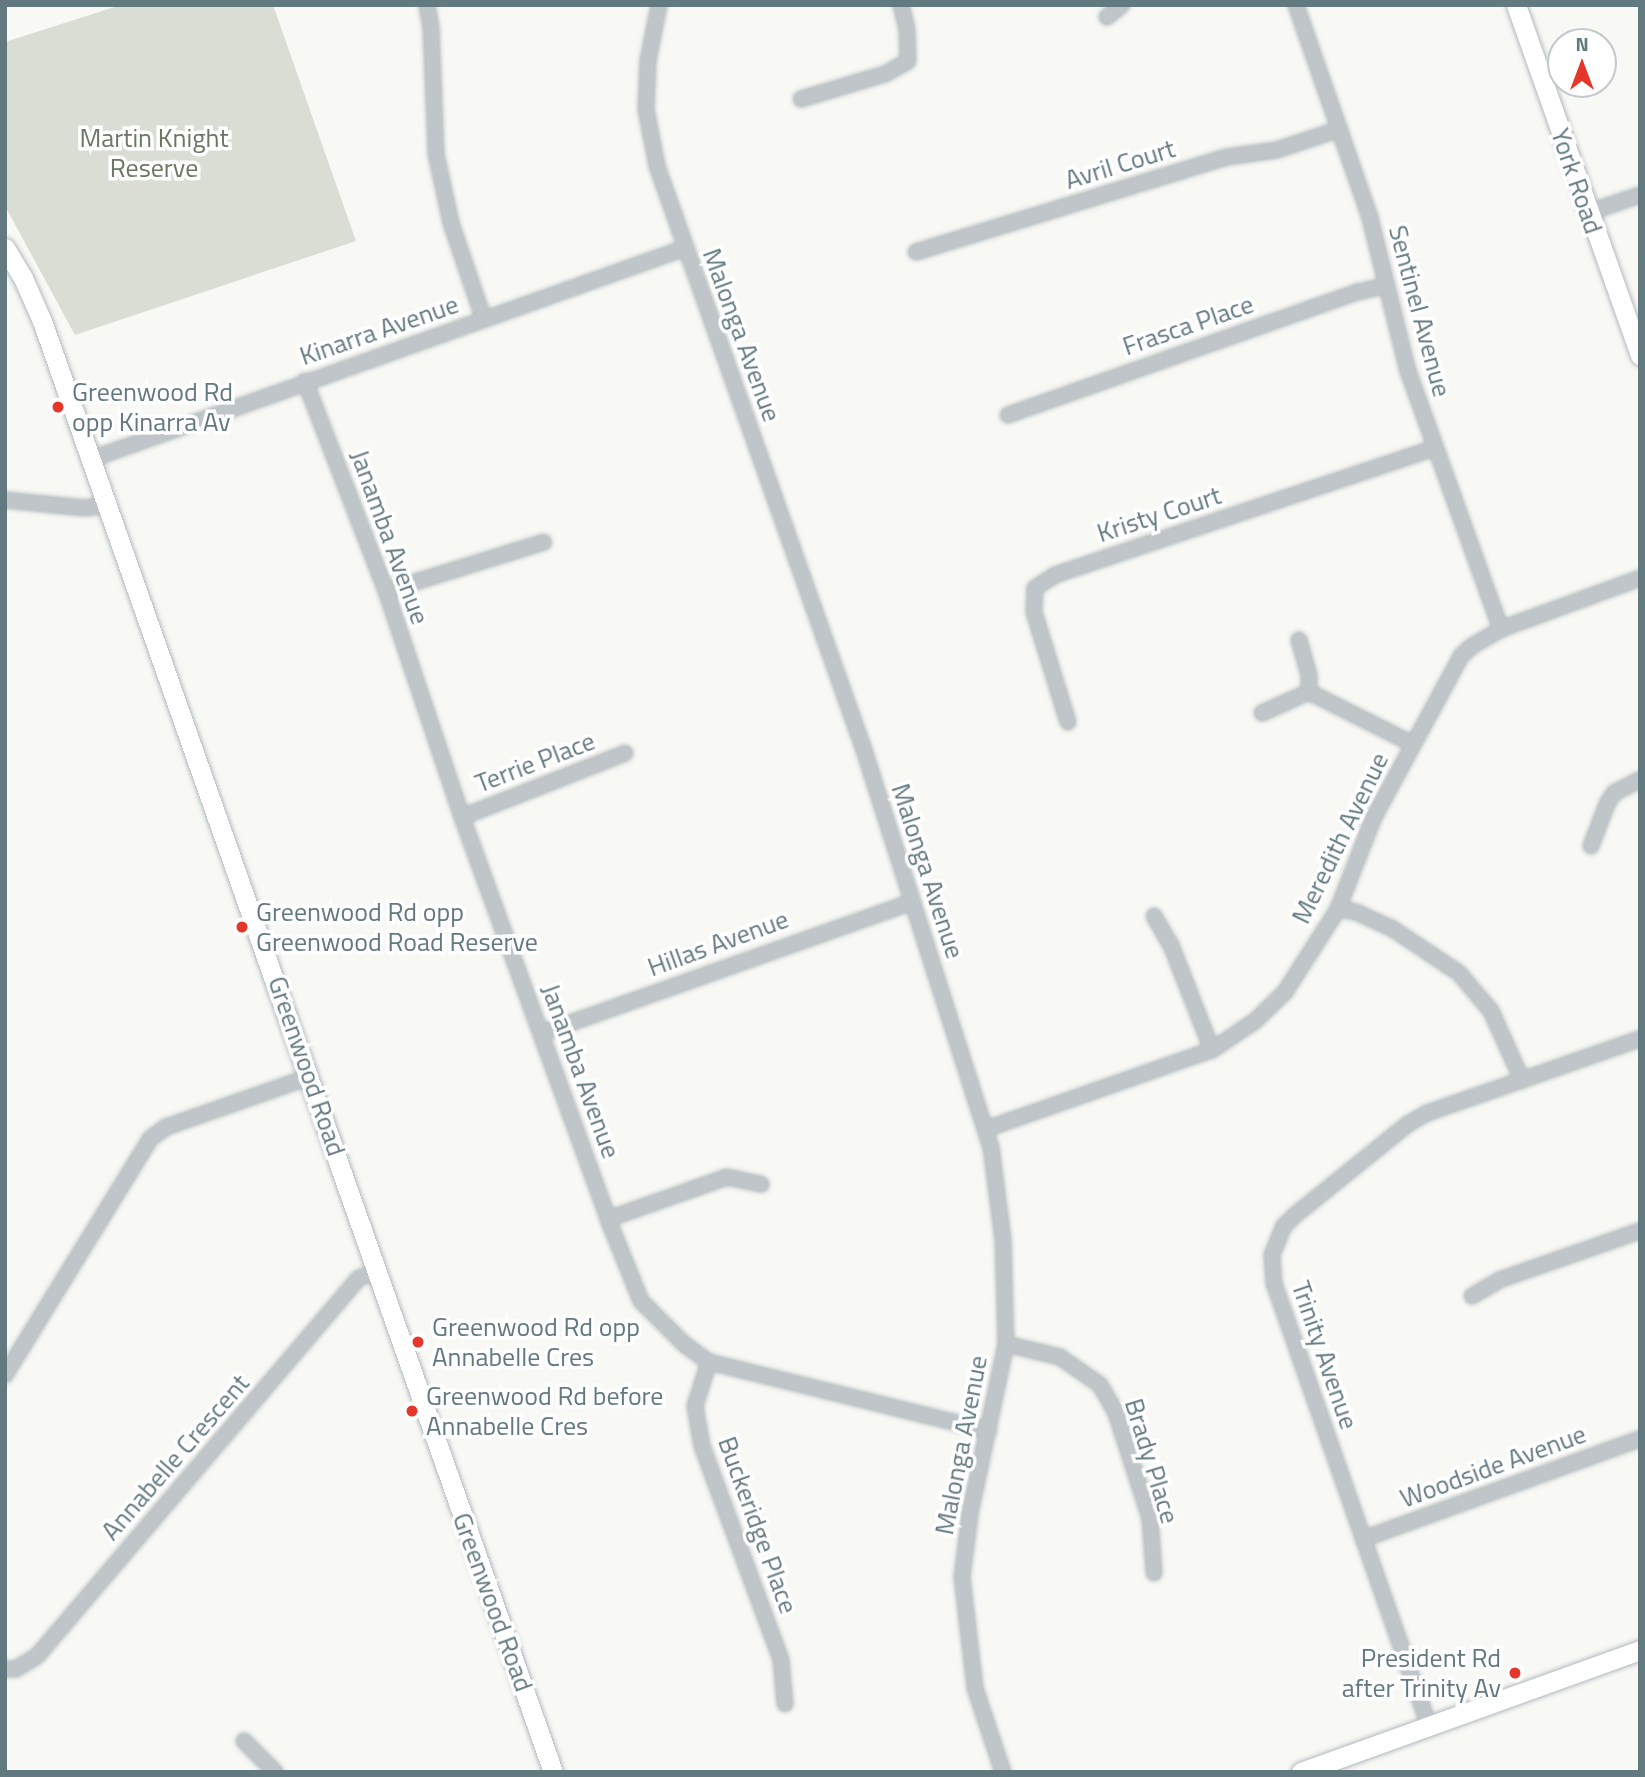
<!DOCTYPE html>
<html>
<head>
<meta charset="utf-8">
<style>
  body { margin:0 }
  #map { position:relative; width:1645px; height:1777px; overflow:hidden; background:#f8f8f5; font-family:"Titillium Web",sans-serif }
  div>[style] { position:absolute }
  .green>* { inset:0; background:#d9ddd4 }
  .roads { filter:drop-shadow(0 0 2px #b1babc) drop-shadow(0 0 2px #b1babc) }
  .street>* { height:14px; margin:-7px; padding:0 7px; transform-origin:7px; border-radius:7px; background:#bfc5c8 }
  .secondary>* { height:19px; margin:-9.5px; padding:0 9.5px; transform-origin:9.5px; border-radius:9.5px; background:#fff }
  .dots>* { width:19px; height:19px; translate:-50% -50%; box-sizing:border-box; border:4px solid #fff; border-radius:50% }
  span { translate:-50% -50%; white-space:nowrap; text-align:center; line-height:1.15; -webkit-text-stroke:7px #fff; paint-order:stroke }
  .park-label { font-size:26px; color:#697862 }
  .street-label { font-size:26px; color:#637980 }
  .poi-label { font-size:26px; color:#637980 }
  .left { translate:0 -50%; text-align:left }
  .right { translate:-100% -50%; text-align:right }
  .frame { position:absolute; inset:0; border:7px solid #637980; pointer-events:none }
  .north { position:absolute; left:1547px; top:28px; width:70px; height:70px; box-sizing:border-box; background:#fff; border:2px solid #c1c9cc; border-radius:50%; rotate:0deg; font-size:19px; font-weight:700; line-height:28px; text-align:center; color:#637980 }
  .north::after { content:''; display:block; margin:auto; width:24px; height:32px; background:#e43629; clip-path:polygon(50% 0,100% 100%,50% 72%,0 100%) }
</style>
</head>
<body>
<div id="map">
  <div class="green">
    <div style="clip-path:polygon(121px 5px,273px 5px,356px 241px,75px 335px,5px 206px,5px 42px)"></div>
  </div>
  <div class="roads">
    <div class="street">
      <div style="left:427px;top:5px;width:22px;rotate:80deg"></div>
      <div style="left:431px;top:27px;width:127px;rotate:87.7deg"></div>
      <div style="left:436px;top:154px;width:71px;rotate:77.7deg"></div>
      <div style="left:451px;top:223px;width:102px;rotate:71.2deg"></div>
      <div style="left:659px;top:5px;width:57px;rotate:101.1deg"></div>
      <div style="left:648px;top:61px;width:48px;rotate:92.4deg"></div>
      <div style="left:646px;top:109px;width:58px;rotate:79.1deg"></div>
      <div style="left:657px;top:166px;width:620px;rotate:70.48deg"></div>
      <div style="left:864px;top:750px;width:417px;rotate:72.3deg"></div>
      <div style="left:991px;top:1147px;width:93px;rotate:82.6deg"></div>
      <div style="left:1003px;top:1239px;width:105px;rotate:88.4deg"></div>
      <div style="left:1006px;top:1344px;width:174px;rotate:102deg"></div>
      <div style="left:970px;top:1514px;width:64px;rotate:97.2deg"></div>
      <div style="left:962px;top:1577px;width:112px;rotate:83.3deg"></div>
      <div style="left:975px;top:1688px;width:89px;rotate:71.6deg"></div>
      <div style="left:1296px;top:5px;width:225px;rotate:70.8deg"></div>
      <div style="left:1370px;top:218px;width:158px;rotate:76.1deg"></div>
      <div style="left:1408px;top:371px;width:274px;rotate:70.2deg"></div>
      <div style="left:1107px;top:17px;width:19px;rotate:-39deg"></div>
      <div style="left:801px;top:99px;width:88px;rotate:-16.6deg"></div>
      <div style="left:885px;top:74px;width:26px;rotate:-29deg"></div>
      <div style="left:908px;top:61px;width:32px;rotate:-92deg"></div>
      <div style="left:907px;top:29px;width:25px;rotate:-104deg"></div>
      <div style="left:1587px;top:213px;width:56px;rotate:-18.8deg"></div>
      <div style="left:916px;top:252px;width:325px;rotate:-17deg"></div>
      <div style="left:1227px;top:157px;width:50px;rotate:-8deg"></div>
      <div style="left:1277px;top:150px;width:66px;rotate:-18.4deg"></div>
      <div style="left:305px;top:381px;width:225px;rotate:68.9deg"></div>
      <div style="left:386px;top:591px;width:238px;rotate:71.4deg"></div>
      <div style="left:462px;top:817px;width:428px;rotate:70deg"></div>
      <div style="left:608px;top:1219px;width:88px;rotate:68.1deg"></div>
      <div style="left:641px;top:1301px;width:61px;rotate:45deg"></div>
      <div style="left:684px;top:1344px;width:31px;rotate:36deg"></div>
      <div style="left:709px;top:1362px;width:288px;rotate:13.8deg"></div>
      <div style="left:1008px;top:415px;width:371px;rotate:-19.4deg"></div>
      <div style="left:1358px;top:292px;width:28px;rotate:-13deg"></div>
      <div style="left:89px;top:460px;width:633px;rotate:-19.58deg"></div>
      <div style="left:5px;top:500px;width:80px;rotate:5.7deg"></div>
      <div style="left:85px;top:508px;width:21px;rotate:-8deg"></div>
      <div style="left:386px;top:591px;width:165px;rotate:-17.2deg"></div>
      <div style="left:1299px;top:640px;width:35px;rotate:74deg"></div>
      <div style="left:1309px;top:674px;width:18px;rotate:90deg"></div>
      <div style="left:1262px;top:713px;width:51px;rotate:-24.1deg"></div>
      <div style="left:1309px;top:692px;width:116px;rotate:26.6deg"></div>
      <div style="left:1068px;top:722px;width:115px;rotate:-107.2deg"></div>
      <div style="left:1034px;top:612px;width:24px;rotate:-88deg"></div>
      <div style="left:1035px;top:588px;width:24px;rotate:-33deg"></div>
      <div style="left:1055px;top:575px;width:400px;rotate:-18.5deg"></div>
      <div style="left:462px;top:817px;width:175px;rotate:-21.4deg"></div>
      <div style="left:1591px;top:846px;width:45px;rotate:-69.1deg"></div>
      <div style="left:1607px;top:804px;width:13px;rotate:-58deg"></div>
      <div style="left:1614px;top:793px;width:29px;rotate:-27deg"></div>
      <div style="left:1338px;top:909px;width:18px;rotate:9deg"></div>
      <div style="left:1356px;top:912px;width:41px;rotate:24.7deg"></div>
      <div style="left:1393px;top:929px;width:79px;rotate:33.7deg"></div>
      <div style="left:1459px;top:973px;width:50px;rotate:49.9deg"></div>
      <div style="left:1491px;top:1011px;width:76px;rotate:65.8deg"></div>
      <div style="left:1154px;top:916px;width:34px;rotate:60deg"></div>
      <div style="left:1171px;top:945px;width:113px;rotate:68.7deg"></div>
      <div style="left:542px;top:1033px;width:392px;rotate:-19.5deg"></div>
      <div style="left:986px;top:1129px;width:239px;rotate:-19.3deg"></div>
      <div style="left:1212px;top:1050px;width:52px;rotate:-34deg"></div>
      <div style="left:1255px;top:1021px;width:42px;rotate:-44deg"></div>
      <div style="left:1285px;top:992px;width:98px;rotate:-57.4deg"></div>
      <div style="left:1338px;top:909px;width:97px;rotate:-68.7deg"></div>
      <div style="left:1373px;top:819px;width:185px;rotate:-61.6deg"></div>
      <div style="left:1461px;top:656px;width:15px;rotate:-42deg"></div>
      <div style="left:1472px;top:646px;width:34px;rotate:-30deg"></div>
      <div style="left:1501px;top:629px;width:148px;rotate:-20.1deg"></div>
      <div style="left:608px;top:1219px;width:126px;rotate:-19.4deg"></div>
      <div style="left:727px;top:1177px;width:35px;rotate:12deg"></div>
      <div style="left:1472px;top:1296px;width:34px;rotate:-30deg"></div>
      <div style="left:1502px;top:1279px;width:146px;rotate:-19.2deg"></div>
      <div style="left:1006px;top:1344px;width:56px;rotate:13.5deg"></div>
      <div style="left:1060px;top:1357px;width:49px;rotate:35deg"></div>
      <div style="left:1100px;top:1385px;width:32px;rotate:60deg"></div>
      <div style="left:1116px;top:1413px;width:110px;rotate:72.1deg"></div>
      <div style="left:1150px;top:1518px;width:55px;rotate:85.8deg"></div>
      <div style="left:709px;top:1362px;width:46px;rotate:107.7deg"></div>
      <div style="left:695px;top:1406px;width:41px;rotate:80.1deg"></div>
      <div style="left:702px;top:1446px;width:228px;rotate:69.7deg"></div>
      <div style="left:781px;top:1660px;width:44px;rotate:84.8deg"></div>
      <div style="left:5px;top:1375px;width:278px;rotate:-58.4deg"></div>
      <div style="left:151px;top:1138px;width:19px;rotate:-36deg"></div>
      <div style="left:166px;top:1127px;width:151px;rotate:-19.3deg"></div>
      <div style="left:1363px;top:1539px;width:294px;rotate:-19.9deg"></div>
      <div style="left:5px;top:1669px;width:11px"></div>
      <div style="left:16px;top:1669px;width:26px;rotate:-32deg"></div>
      <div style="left:38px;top:1655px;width:495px;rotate:-49.6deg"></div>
      <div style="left:359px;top:1278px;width:20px;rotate:-20deg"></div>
      <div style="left:1429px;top:1726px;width:468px;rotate:-109.3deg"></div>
      <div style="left:1274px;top:1284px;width:29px;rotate:-94deg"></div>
      <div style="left:1272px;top:1255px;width:31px;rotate:-68deg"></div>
      <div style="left:1284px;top:1226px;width:14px;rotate:-45deg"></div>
      <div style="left:1294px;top:1216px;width:146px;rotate:-38.9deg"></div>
      <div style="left:1408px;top:1124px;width:22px;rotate:-30deg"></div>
      <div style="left:1427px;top:1113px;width:225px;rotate:-19.2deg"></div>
      <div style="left:244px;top:1741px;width:44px;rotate:45deg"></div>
    </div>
    <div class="secondary">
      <div style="left:1516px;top:5px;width:372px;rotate:70.5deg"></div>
      <div style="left:5px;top:248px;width:35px;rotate:59deg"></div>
      <div style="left:23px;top:278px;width:47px;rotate:66.2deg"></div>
      <div style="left:42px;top:321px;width:1538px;rotate:70.6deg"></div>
      <div style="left:1301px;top:1772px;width:360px;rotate:-19.8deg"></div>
    </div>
  </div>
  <div class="dots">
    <div style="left:58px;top:407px;background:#e43629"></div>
    <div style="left:242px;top:927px;background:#e43629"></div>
    <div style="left:418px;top:1342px;background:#e43629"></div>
    <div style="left:412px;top:1411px;background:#e43629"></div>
    <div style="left:1515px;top:1673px;background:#e43629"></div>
  </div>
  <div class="park-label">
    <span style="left:154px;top:153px">Martin Knight<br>Reserve</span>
  </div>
  <div class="street-label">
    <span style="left:1120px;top:164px;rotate:-17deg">Avril Court</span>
    <span style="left:1577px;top:181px;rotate:71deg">York Road</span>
    <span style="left:1420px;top:311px;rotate:75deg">Sentinel Avenue</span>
    <span style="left:1188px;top:325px;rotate:-19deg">Frasca Place</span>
    <span style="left:379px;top:330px;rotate:-19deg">Kinarra Avenue</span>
    <span style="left:742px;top:335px;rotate:70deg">Malonga Avenue</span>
    <span style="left:1159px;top:514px;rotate:-18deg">Kristy Court</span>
    <span style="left:390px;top:537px;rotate:70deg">Janamba Avenue</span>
    <span style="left:535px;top:762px;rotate:-21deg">Terrie Place</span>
    <span style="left:1340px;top:838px;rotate:-64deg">Meredith Avenue</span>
    <span style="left:928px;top:871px;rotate:72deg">Malonga Avenue</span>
    <span style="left:718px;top:943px;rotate:-20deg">Hillas Avenue</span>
    <span style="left:307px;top:1066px;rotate:71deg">Greenwood Road</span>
    <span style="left:581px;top:1071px;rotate:70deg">Janamba Avenue</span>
    <span style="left:1325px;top:1355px;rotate:71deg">Trinity Avenue</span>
    <span style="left:961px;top:1445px;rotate:-79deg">Malonga Avenue</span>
    <span style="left:175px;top:1457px;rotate:-49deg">Annabelle Crescent</span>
    <span style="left:1152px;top:1461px;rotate:73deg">Brady Place</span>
    <span style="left:1493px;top:1466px;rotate:-20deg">Woodside Avenue</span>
    <span style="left:758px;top:1525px;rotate:70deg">Buckeridge Place</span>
    <span style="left:493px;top:1602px;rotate:70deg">Greenwood Road</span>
  </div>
  <div class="poi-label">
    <span class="left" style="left:72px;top:407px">Greenwood Rd<br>opp Kinarra Av</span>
    <span class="left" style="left:256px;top:927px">Greenwood Rd opp<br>Greenwood Road Reserve</span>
    <span class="left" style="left:432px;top:1342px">Greenwood Rd opp<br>Annabelle Cres</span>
    <span class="left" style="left:426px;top:1411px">Greenwood Rd before<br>Annabelle Cres</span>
    <span class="right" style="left:1501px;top:1673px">President Rd<br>after Trinity Av</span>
  </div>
  <div class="frame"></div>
  <div class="north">N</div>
</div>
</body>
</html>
